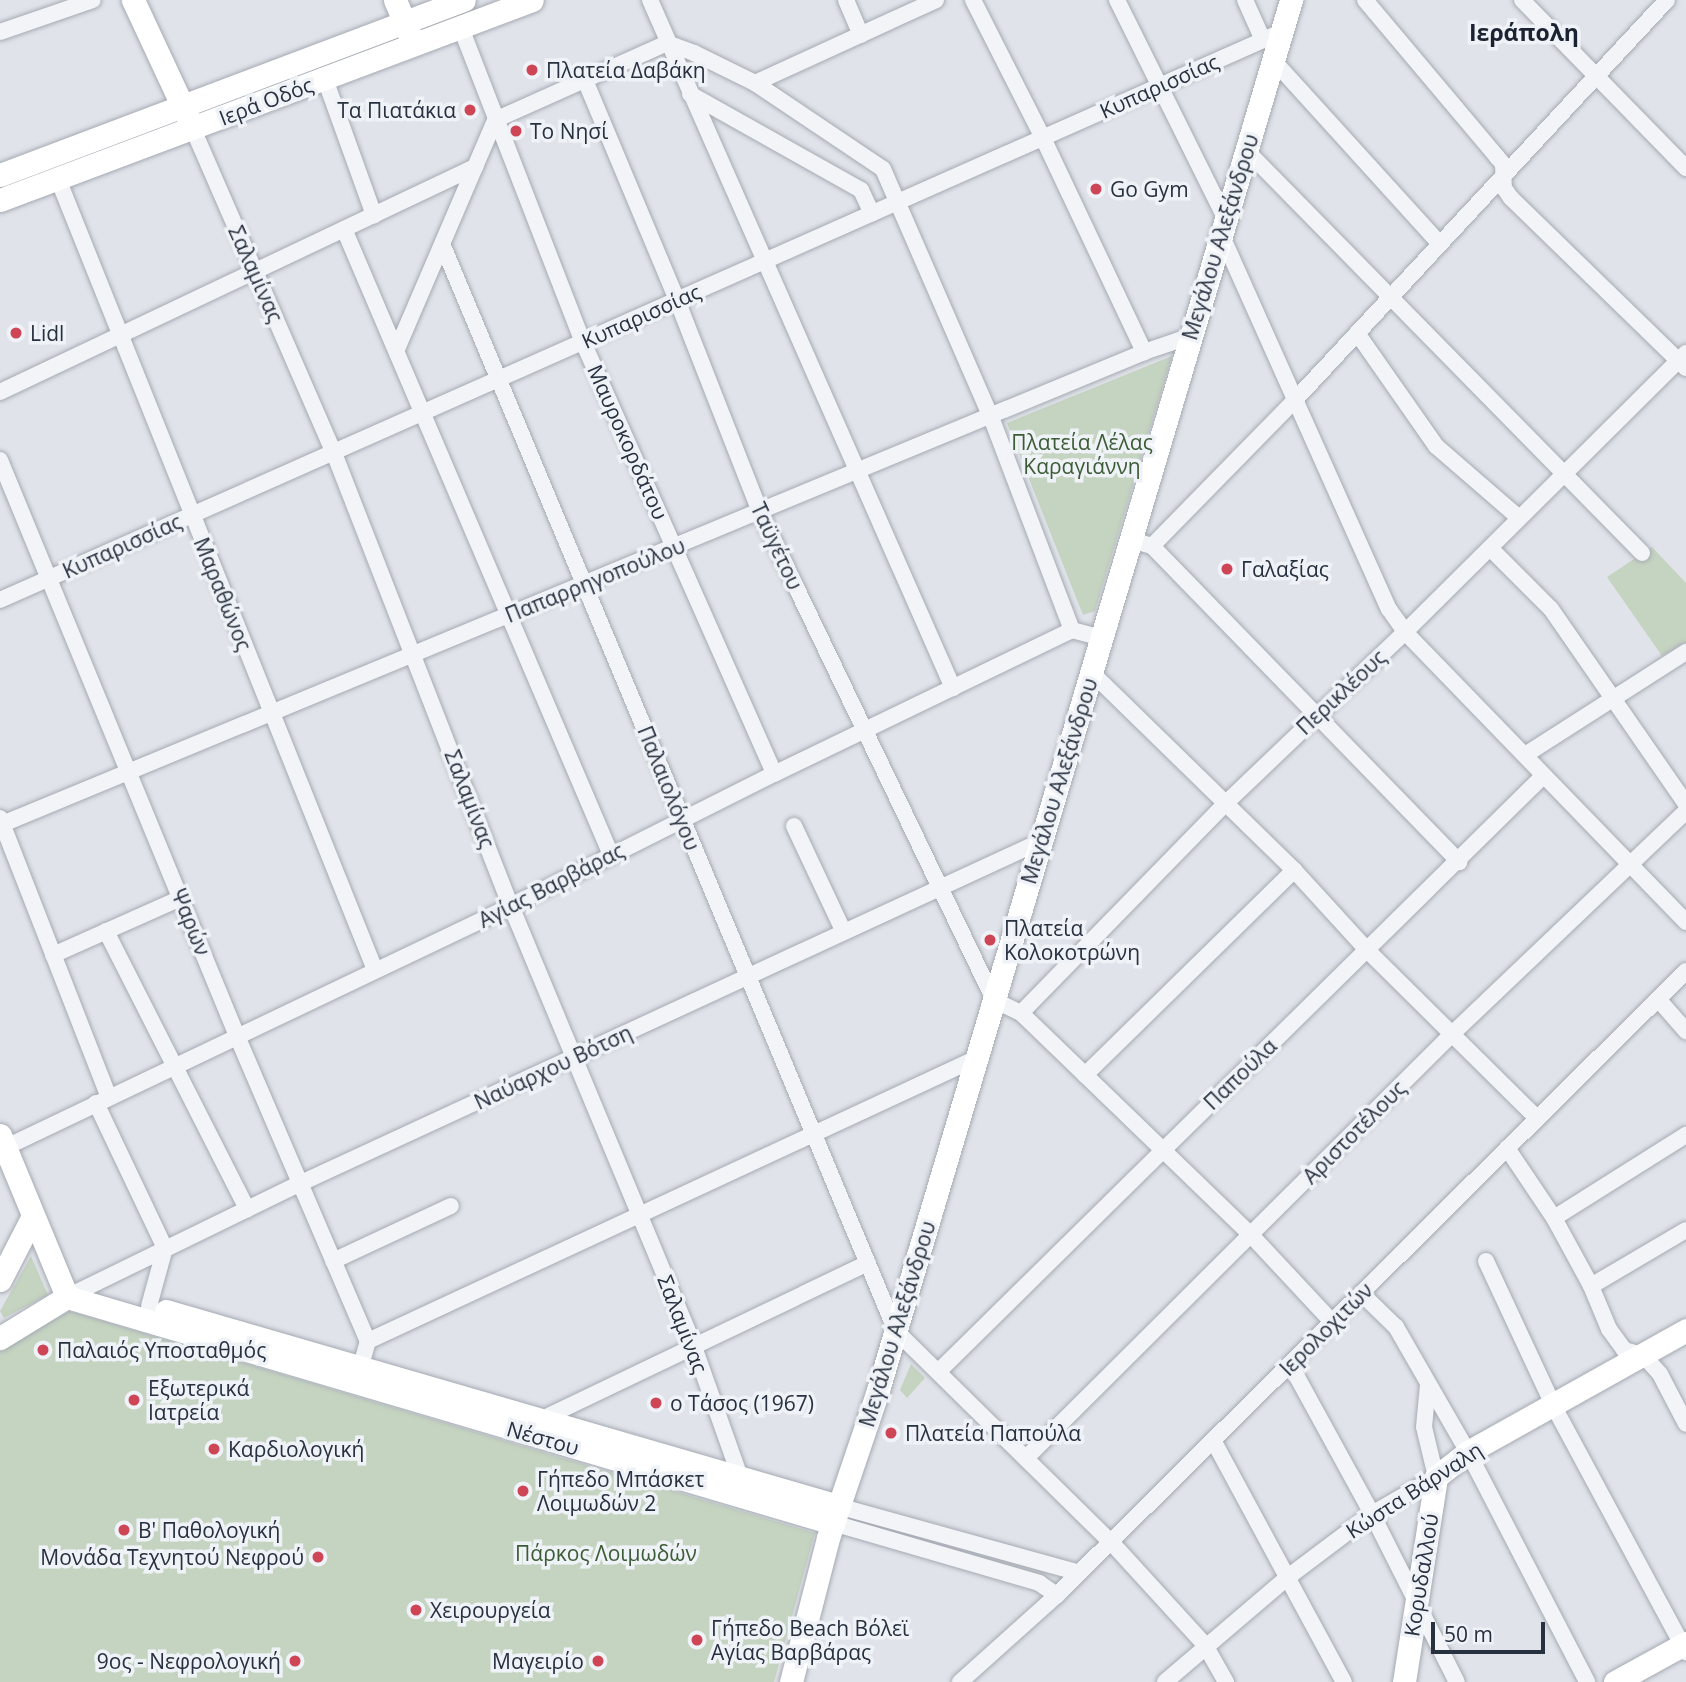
<!DOCTYPE html>
<html>
<head>
<meta charset="utf-8">
<style>
  body { margin:0 }
  #map { position:relative; width:1686px; height:1682px; overflow:hidden; background:#e0e3e9; font-family:"Open Sans",sans-serif }
  div>[style] { position:absolute }
  .green>* { inset:0; background:#c5d3c1 }
  .roads { filter:drop-shadow(0 0 2px #a5aab3) drop-shadow(0 0 2px #a5aab3) }
  .street>* { height:16px; margin:-8px; padding:0 8px; transform-origin:8px; border-radius:8px; background:#f3f4f7 }
  .secondary>* { height:23px; margin:-11.5px; padding:0 11.5px; transform-origin:11.5px; border-radius:11.5px; background:#fff }
  .dots>* { width:19px; height:19px; translate:-50% -50%; box-sizing:border-box; border:4px solid #eff2f6; border-radius:50% }
  span { translate:-50% -50%; white-space:nowrap; text-align:center; line-height:1.15; -webkit-text-stroke:7px #eff2f6; paint-order:stroke }
  .poi-label { font-size:21px; color:#283140 }
  .left { translate:0 -50%; text-align:left }
  .right { translate:-100% -50%; text-align:right }
  .street-label { font-size:21px; color:#283140 }
  .park-label { font-size:21px; color:#3c5c36 }
  .neighbourhood-label { font-size:23px; color:#1b2231; font-weight:700 }
  .scale { position:absolute; left:1431px; top:1622px; width:114px; height:32px; box-sizing:border-box; border:4px solid #283140; border-top:0; padding-left:9px; font-size:21px; line-height:24px; white-space:nowrap; color:#283140; -webkit-text-stroke:5px #eff2f6; paint-order:stroke }
</style>
</head>
<body>
<div id="map">
  <div class="green">
    <div style="clip-path:polygon(1172px 356px,1095px 611px,1083px 615px,1007px 423px)"></div>
    <div style="clip-path:polygon(1652px 547px,1686px 583px,1686px 642px,1662px 656px,1607px 577px)"></div>
    <div style="clip-path:polygon(31px 1256px,48px 1295px,4px 1318px,0 1311px)"></div>
    <div style="clip-path:polygon(69px 1311px,815px 1533px,774px 1682px,0 1682px,0 1349px)"></div>
    <div style="clip-path:polygon(911px 1364px,925px 1378px,907px 1398px,900px 1390px)"></div>
  </div>
  <div class="roads">
    <div class="street">
      <div style="left:650px;top:0;width:752px;rotate:66.23deg"></div>
      <div style="left:846px;top:0;width:38px;rotate:67deg"></div>
      <div style="left:973px;top:0;width:155px;rotate:63.1deg"></div>
      <div style="left:1043px;top:138px;width:237px;rotate:64.7deg"></div>
      <div style="left:1117px;top:0;width:246px;rotate:63.6deg"></div>
      <div style="left:1245px;top:0;width:44px;rotate:65.8deg"></div>
      <div style="left:1365px;top:0;width:205px;rotate:49.9deg"></div>
      <div style="left:1497px;top:157px;width:9px;rotate:49deg"></div>
      <div style="left:1503px;top:164px;width:24px;rotate:88deg"></div>
      <div style="left:1504px;top:188px;width:12px;rotate:55deg"></div>
      <div style="left:1511px;top:198px;width:244px;rotate:44.2deg"></div>
      <div style="left:1522px;top:0;width:235px;rotate:45.7deg"></div>
      <div style="left:461px;top:28px;width:337px;rotate:68.8deg"></div>
      <div style="left:583px;top:342px;width:472px;rotate:66.1deg"></div>
      <div style="left:0;top:32px;width:98px;rotate:-19deg"></div>
      <div style="left:667px;top:43px;width:29px;rotate:20deg"></div>
      <div style="left:694px;top:53px;width:68px;rotate:26.2deg"></div>
      <div style="left:755px;top:83px;width:154px;rotate:33.9deg"></div>
      <div style="left:883px;top:169px;width:270px;rotate:66.5deg"></div>
      <div style="left:991px;top:417px;width:228px;rotate:69.2deg"></div>
      <div style="left:1273px;top:60px;width:248px;rotate:47.8deg"></div>
      <div style="left:325px;top:79px;width:145px;rotate:70.2deg"></div>
      <div style="left:585px;top:80px;width:238px;rotate:67.3deg"></div>
      <div style="left:677px;top:300px;width:228px;rotate:68.6deg"></div>
      <div style="left:760px;top:512px;width:541px;rotate:64.38deg"></div>
      <div style="left:994px;top:1000px;width:30px;rotate:26deg"></div>
      <div style="left:1021px;top:1013px;width:320px;rotate:44deg"></div>
      <div style="left:1251px;top:1235px;width:119px;rotate:47deg"></div>
      <div style="left:755px;top:83px;width:199px;rotate:-24.6deg"></div>
      <div style="left:690px;top:94px;width:196px;rotate:29.3deg"></div>
      <div style="left:861px;top:190px;width:26px;rotate:65deg"></div>
      <div style="left:495px;top:120px;width:188px;rotate:-24.1deg"></div>
      <div style="left:193px;top:129px;width:353px;rotate:66.5deg"></div>
      <div style="left:334px;top:453px;width:486px;rotate:68.7deg"></div>
      <div style="left:511px;top:906px;width:474px;rotate:67.4deg"></div>
      <div style="left:693px;top:1344px;width:141px;rotate:70.5deg"></div>
      <div style="left:740px;top:1477px;width:6px;rotate:108deg"></div>
      <div style="left:1246px;top:150px;width:565px;rotate:45.5deg"></div>
      <div style="left:58px;top:179px;width:852px;rotate:68.16deg"></div>
      <div style="left:344px;top:229px;width:681px;rotate:66.9deg"></div>
      <div style="left:1221px;top:234px;width:411px;rotate:65.9deg"></div>
      <div style="left:1389px;top:609px;width:28px;rotate:55deg"></div>
      <div style="left:1405px;top:632px;width:404px;rotate:45.9deg"></div>
      <div style="left:443px;top:246px;width:1176px;rotate:67.34deg"></div>
      <div style="left:896px;top:1331px;width:301px;rotate:44.5deg"></div>
      <div style="left:1111px;top:1542px;width:139px;rotate:47.6deg"></div>
      <div style="left:1205px;top:1645px;width:43px;rotate:60.4deg"></div>
      <div style="left:1357px;top:333px;width:138px;rotate:55deg"></div>
      <div style="left:1436px;top:446px;width:110px;rotate:40.9deg"></div>
      <div style="left:397px;top:349px;width:249px;rotate:-66.8deg"></div>
      <div style="left:0;top:392px;width:526px;rotate:-25.35deg"></div>
      <div style="left:0;top:460px;width:623px;rotate:67.63deg"></div>
      <div style="left:237px;top:1036px;width:332px;rotate:66.8deg"></div>
      <div style="left:368px;top:1341px;width:35px;rotate:106deg"></div>
      <div style="left:1131px;top:540px;width:22px;rotate:16deg"></div>
      <div style="left:1152px;top:546px;width:204px;rotate:-45.6deg"></div>
      <div style="left:1295px;top:400px;width:546px;rotate:-47.08deg"></div>
      <div style="left:1152px;top:546px;width:441px;rotate:45.8deg"></div>
      <div style="left:1490px;top:548px;width:86px;rotate:45deg"></div>
      <div style="left:1551px;top:609px;width:237px;rotate:55.3deg"></div>
      <div style="left:0;top:600px;width:1401px;rotate:-23.91deg"></div>
      <div style="left:1091px;top:672px;width:284px;rotate:44.3deg"></div>
      <div style="left:1294px;top:870px;width:110px;rotate:47.6deg"></div>
      <div style="left:1368px;top:951px;width:238px;rotate:44.7deg"></div>
      <div style="left:1525px;top:755px;width:191px;rotate:-32.6deg"></div>
      <div style="left:0;top:818px;width:300px;rotate:68.7deg"></div>
      <div style="left:0;top:825px;width:1238px;rotate:-22.46deg"></div>
      <div style="left:1144px;top:352px;width:50px;rotate:-18.8deg"></div>
      <div style="left:794px;top:826px;width:115px;rotate:64.8deg"></div>
      <div style="left:106px;top:931px;width:312px;rotate:63.1deg"></div>
      <div style="left:53px;top:955px;width:140px;rotate:-24deg"></div>
      <div style="left:1658px;top:999px;width:43px;rotate:48.8deg"></div>
      <div style="left:1021px;top:1013px;width:292px;rotate:-45.7deg"></div>
      <div style="left:1225px;top:804px;width:249px;rotate:-43.7deg"></div>
      <div style="left:1405px;top:632px;width:396px;rotate:-44.8deg"></div>
      <div style="left:1085px;top:1075px;width:293px;rotate:-44.4deg"></div>
      <div style="left:96px;top:1103px;width:161px;rotate:64.6deg"></div>
      <div style="left:165px;top:1248px;width:60px;rotate:105.4deg"></div>
      <div style="left:1507px;top:1148px;width:84px;rotate:56.1deg"></div>
      <div style="left:1554px;top:1218px;width:77px;rotate:61.4deg"></div>
      <div style="left:1591px;top:1286px;width:47px;rotate:67.3deg"></div>
      <div style="left:1609px;top:1329px;width:26px;rotate:54deg"></div>
      <div style="left:1624px;top:1350px;width:20px;rotate:15deg"></div>
      <div style="left:1643px;top:1355px;width:25px;rotate:48deg"></div>
      <div style="left:1660px;top:1374px;width:56px;rotate:62.5deg"></div>
      <div style="left:0;top:1150px;width:566px;rotate:-25.52deg"></div>
      <div style="left:511px;top:906px;width:294px;rotate:-26.7deg"></div>
      <div style="left:774px;top:774px;width:331px;rotate:-25.8deg"></div>
      <div style="left:1072px;top:630px;width:30px;rotate:15deg"></div>
      <div style="left:1554px;top:1218px;width:156px;rotate:-32.2deg"></div>
      <div style="left:333px;top:1261px;width:130px;rotate:-25deg"></div>
      <div style="left:1486px;top:1261px;width:159px;rotate:65deg"></div>
      <div style="left:1553px;top:1405px;width:281px;rotate:61.7deg"></div>
      <div style="left:1591px;top:1286px;width:110px;rotate:-30.5deg"></div>
      <div style="left:1361px;top:1293px;width:49px;rotate:44.2deg"></div>
      <div style="left:1396px;top:1327px;width:144px;rotate:60.1deg"></div>
      <div style="left:1468px;top:1452px;width:259px;rotate:62.6deg"></div>
      <div style="left:67px;top:1297px;width:260px;rotate:-26deg"></div>
      <div style="left:301px;top:1183px;width:815px;rotate:-24.8deg"></div>
      <div style="left:368px;top:1341px;width:672px;rotate:-24.92deg"></div>
      <div style="left:1290px;top:1364px;width:171px;rotate:61.3deg"></div>
      <div style="left:1372px;top:1514px;width:188px;rotate:63.2deg"></div>
      <div style="left:938px;top:1372px;width:849px;rotate:-44.57deg"></div>
      <div style="left:536px;top:1422px;width:368px;rotate:-25.6deg"></div>
      <div style="left:1213px;top:1440px;width:275px;rotate:61.6deg"></div>
      <div style="left:1026px;top:1458px;width:600px;rotate:-44.86deg"></div>
      <div style="left:1451px;top:1035px;width:325px;rotate:-43.6deg"></div>
      <div style="left:838px;top:1506px;width:250px;rotate:15.5deg"></div>
      <div style="left:833px;top:1523px;width:215px;rotate:16.2deg"></div>
      <div style="left:1039px;top:1583px;width:22px;rotate:34deg"></div>
      <div style="left:960px;top:1682px;width:130px;rotate:-41.9deg"></div>
      <div style="left:1057px;top:1595px;width:886px;rotate:-44.77deg"></div>
      <div style="left:1165px;top:1682px;width:162px;rotate:-40.5deg"></div>
      <div style="left:1288px;top:1577px;width:105px;rotate:-36.9deg"></div>
      <div style="left:1372px;top:1514px;width:74px;rotate:-30deg"></div>
      <div style="left:1436px;top:1477px;width:51px;rotate:-103.5deg"></div>
      <div style="left:1424px;top:1427px;width:42px;rotate:-84.6deg"></div>
    </div>
    <div class="secondary">
      <div style="left:133px;top:0;width:132px;rotate:65deg"></div>
      <div style="left:395px;top:0;width:39px;rotate:67deg"></div>
      <div style="left:0;top:175px;width:496px;rotate:-20.7deg"></div>
      <div style="left:0;top:200px;width:568px;rotate:-20.6deg"></div>
      <div style="left:0;top:1135px;width:175px;rotate:67.5deg"></div>
      <div style="left:0;top:1280px;width:70px;rotate:-62.7deg"></div>
      <div style="left:67px;top:1297px;width:799px;rotate:16.44deg"></div>
      <div style="left:166px;top:1311px;width:700px;rotate:16.18deg"></div>
      <div style="left:0;top:1338px;width:79px;rotate:-31.5deg"></div>
      <div style="left:791px;top:1682px;width:149px;rotate:-75.6deg"></div>
      <div style="left:828px;top:1538px;width:156px;rotate:-71.3deg"></div>
      <div style="left:878px;top:1390px;width:1450px;rotate:-73.45deg"></div>
      <div style="left:1404px;top:1682px;width:207px;rotate:-81.1deg"></div>
      <div style="left:1436px;top:1477px;width:41px;rotate:-38deg"></div>
      <div style="left:1468px;top:1452px;width:250px;rotate:-29.2deg"></div>
      <div style="left:1615px;top:1682px;width:81px;rotate:-28.8deg"></div>
    </div>
  </div>
  <div class="dots">
    <div style="left:532px;top:70px;background:#ce4556"></div>
    <div style="left:470px;top:110px;background:#ce4556"></div>
    <div style="left:516px;top:131px;background:#ce4556"></div>
    <div style="left:1096px;top:189px;background:#ce4556"></div>
    <div style="left:16px;top:333px;background:#ce4556"></div>
    <div style="left:1227px;top:569px;background:#ce4556"></div>
    <div style="left:990px;top:940px;background:#ce4556"></div>
    <div style="left:43px;top:1350px;background:#ce4556"></div>
    <div style="left:134px;top:1400px;background:#ce4556"></div>
    <div style="left:656px;top:1403px;background:#ce4556"></div>
    <div style="left:891px;top:1433px;background:#ce4556"></div>
    <div style="left:214px;top:1449px;background:#ce4556"></div>
    <div style="left:523px;top:1491px;background:#ce4556"></div>
    <div style="left:124px;top:1530px;background:#ce4556"></div>
    <div style="left:318px;top:1557px;background:#ce4556"></div>
    <div style="left:416px;top:1610px;background:#ce4556"></div>
    <div style="left:697px;top:1640px;background:#ce4556"></div>
    <div style="left:295px;top:1661px;background:#ce4556"></div>
    <div style="left:598px;top:1661px;background:#ce4556"></div>
  </div>
  <div class="poi-label">
    <span class="left" style="left:546px;top:70px">Πλατεία Δαβάκη</span>
    <span class="right" style="left:456px;top:110px">Τα Πιατάκια</span>
    <span class="left" style="left:530px;top:131px">Το Νησί</span>
    <span class="left" style="left:1110px;top:189px">Go Gym</span>
    <span class="left" style="left:30px;top:333px">Lidl</span>
    <span class="left" style="left:1241px;top:569px">Γαλαξίας</span>
    <span class="left" style="left:1004px;top:940px">Πλατεία<br>Κολοκοτρώνη</span>
    <span class="left" style="left:57px;top:1350px">Παλαιός Υποσταθμός</span>
    <span class="left" style="left:148px;top:1400px">Εξωτερικά<br>Ιατρεία</span>
    <span class="left" style="left:670px;top:1403px">ο Τάσος (1967)</span>
    <span class="left" style="left:905px;top:1433px">Πλατεία Παπούλα</span>
    <span class="left" style="left:228px;top:1449px">Καρδιολογική</span>
    <span class="left" style="left:537px;top:1491px">Γήπεδο Μπάσκετ<br>Λοιμωδών 2</span>
    <span class="left" style="left:138px;top:1530px">Β' Παθολογική</span>
    <span class="right" style="left:304px;top:1557px">Μονάδα Τεχνητού Νεφρού</span>
    <span class="left" style="left:430px;top:1610px">Χειρουργεία</span>
    <span class="left" style="left:711px;top:1640px">Γήπεδο Beach Βόλεϊ<br>Αγίας Βαρβάρας</span>
    <span class="right" style="left:281px;top:1661px">9ος - Νεφρολογική</span>
    <span class="right" style="left:584px;top:1661px">Μαγειρίο</span>
  </div>
  <div class="street-label">
    <span style="left:1159px;top:86px;rotate:-24deg">Κυπαρισσίας</span>
    <span style="left:266px;top:101px;rotate:-21deg">Ιερά Οδός</span>
    <span style="left:1220px;top:237px;rotate:-73deg">Μεγάλου Αλεξάνδρου</span>
    <span style="left:256px;top:274px;rotate:66deg">Σαλαμίνας</span>
    <span style="left:641px;top:316px;rotate:-24deg">Κυπαρισσίας</span>
    <span style="left:628px;top:442px;rotate:66deg">Μαυροκορδάτου</span>
    <span style="left:122px;top:546px;rotate:-24deg">Κυπαρισσίας</span>
    <span style="left:777px;top:546px;rotate:65deg">Ταϋγέτου</span>
    <span style="left:595px;top:580px;rotate:-22deg">Παπαρρηγοπούλου</span>
    <span style="left:223px;top:594px;rotate:68deg">Μαραθώνος</span>
    <span style="left:1341px;top:692px;rotate:-43deg">Περικλέους</span>
    <span style="left:1059px;top:781px;rotate:-73deg">Μεγάλου Αλεξάνδρου</span>
    <span style="left:669px;top:788px;rotate:68deg">Παλαιολόγου</span>
    <span style="left:470px;top:799px;rotate:69deg">Σαλαμίνας</span>
    <span style="left:551px;top:885px;rotate:-27deg">Αγίας Βαρβάρας</span>
    <span style="left:191px;top:922px;rotate:68deg">Ψαρών</span>
    <span style="left:553px;top:1067px;rotate:-25deg">Ναύαρχου Βότση</span>
    <span style="left:1240px;top:1074px;rotate:-44deg">Παπούλα</span>
    <span style="left:1354px;top:1132px;rotate:-45deg">Αριστοτέλους</span>
    <span style="left:683px;top:1324px;rotate:69deg">Σαλαμίνας</span>
    <span style="left:897px;top:1324px;rotate:-73deg">Μεγάλου Αλεξάνδρου</span>
    <span style="left:1326px;top:1329px;rotate:-45deg">Ιερολοχιτών</span>
    <span style="left:543px;top:1438px;rotate:16deg">Νέστου</span>
    <span style="left:1414px;top:1490px;rotate:-33deg">Κώστα Βάρναλη</span>
    <span style="left:1421px;top:1575px;rotate:-81deg">Κορυδαλλού</span>
  </div>
  <div class="park-label">
    <span style="left:1082px;top:454px">Πλατεία Λέλας<br>Καραγιάννη</span>
    <span style="left:606px;top:1553px">Πάρκος Λοιμωδών</span>
  </div>
  <div class="neighbourhood-label">
    <span style="left:1524px;top:32px">Ιεράπολη</span>
  </div>
  <div class="scale">50 m</div>
</div>
</body>
</html>
